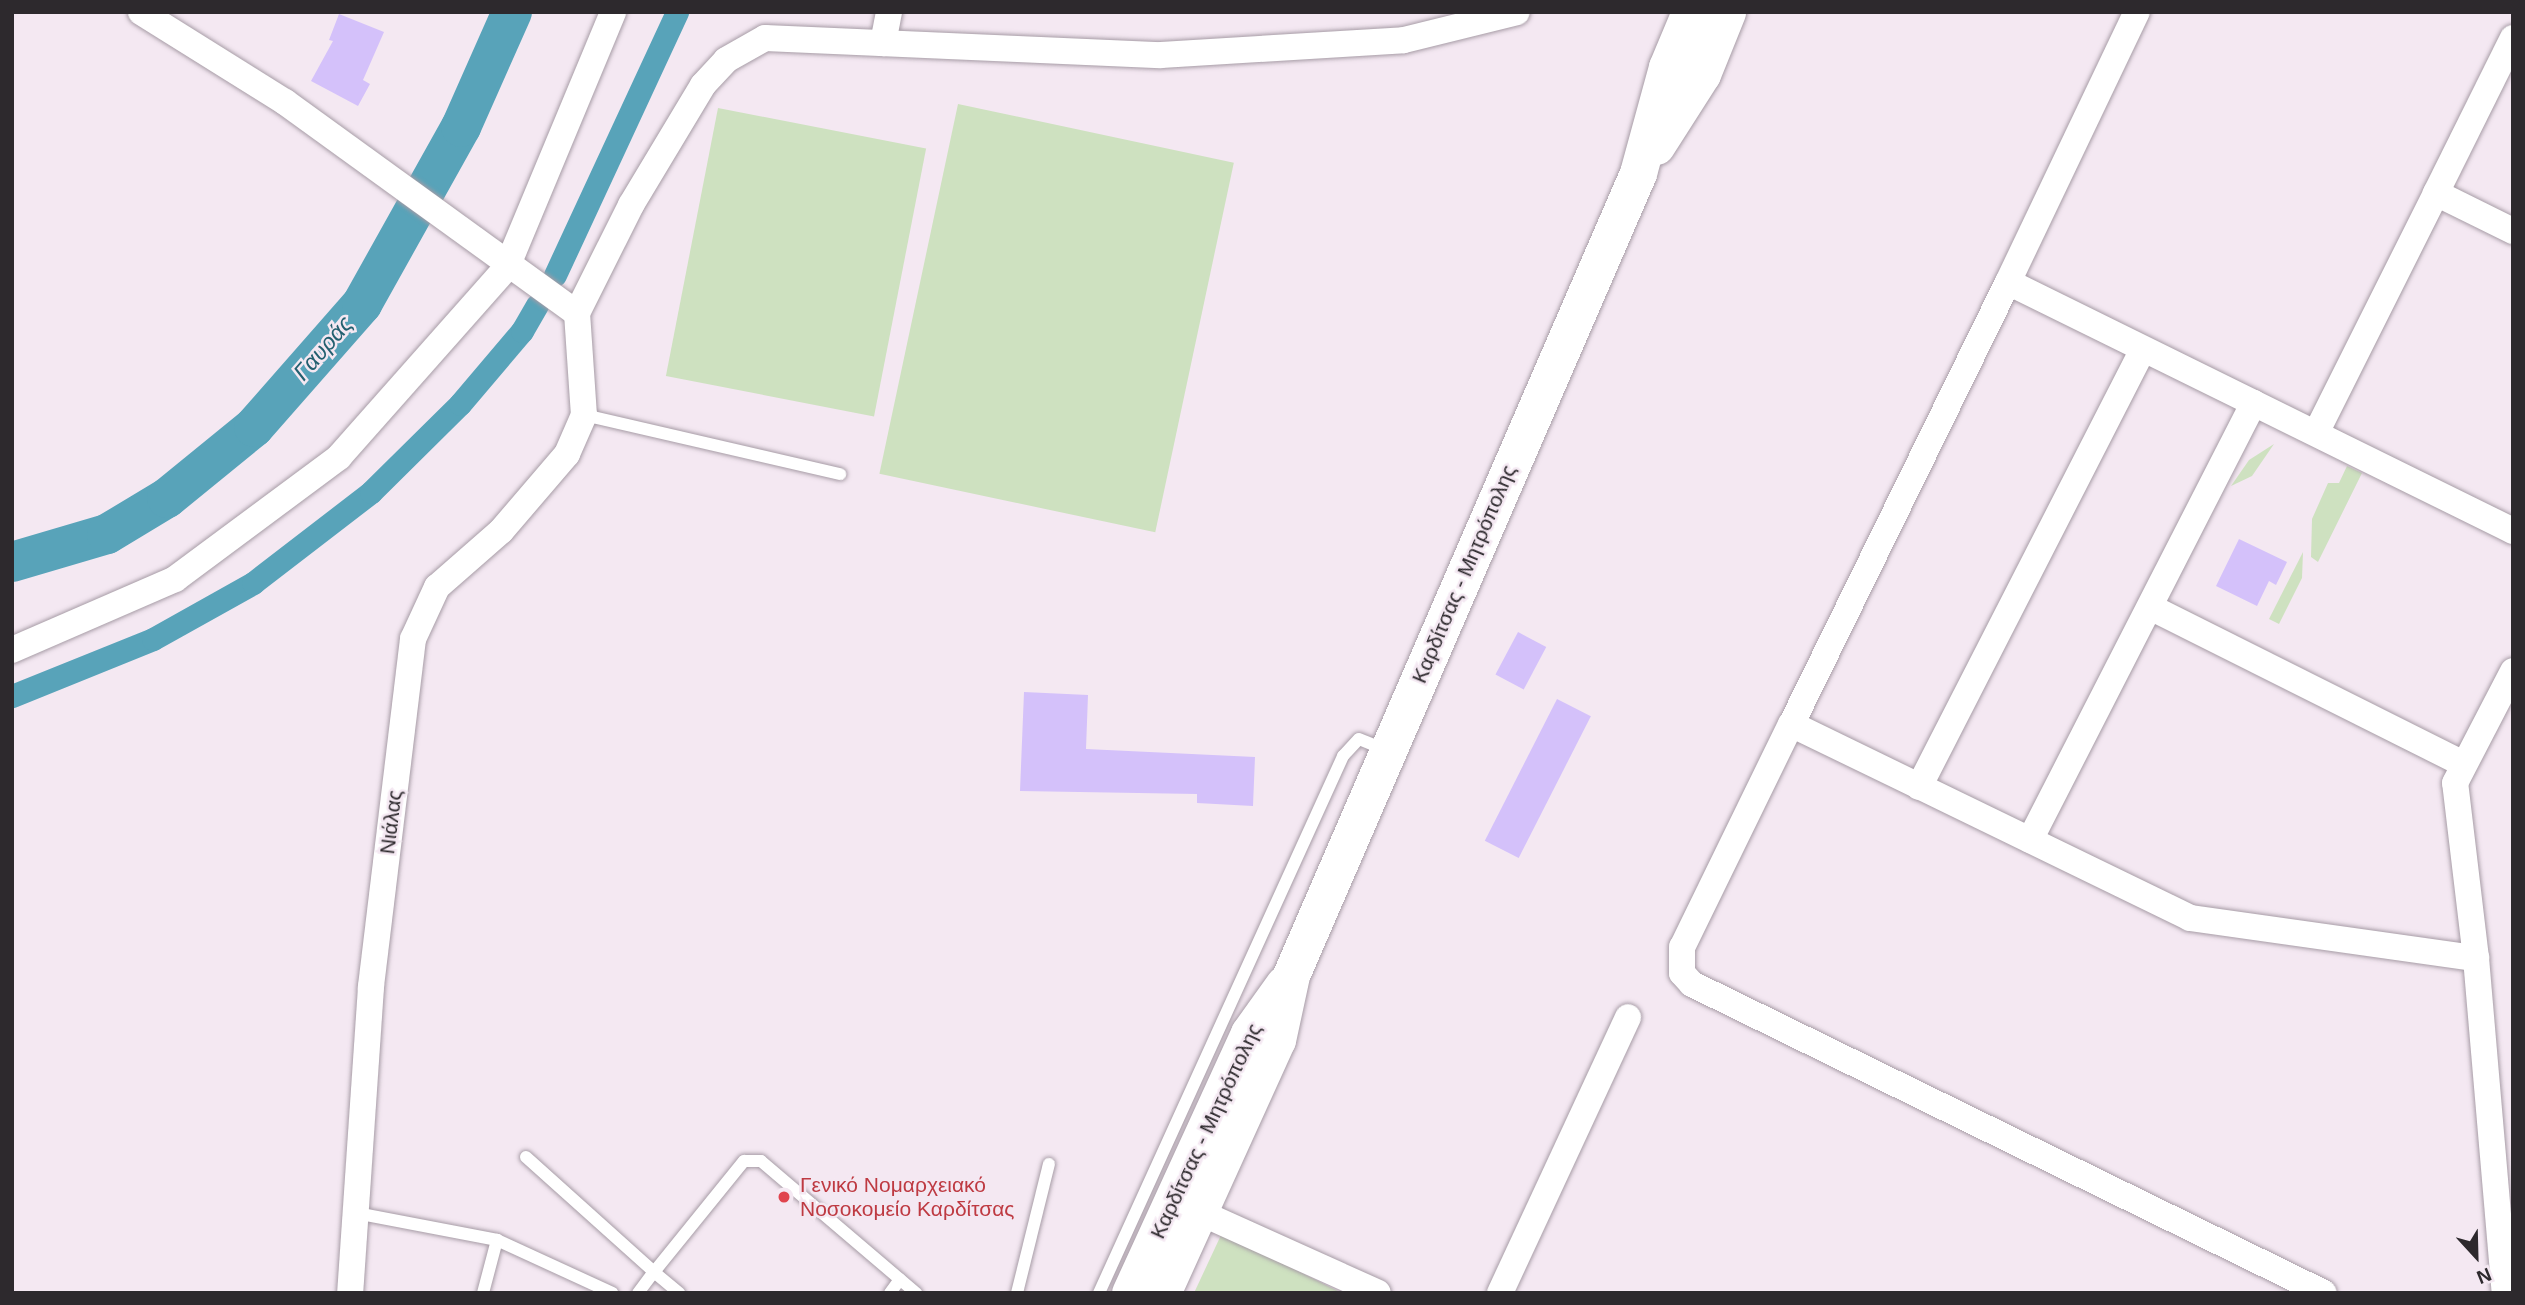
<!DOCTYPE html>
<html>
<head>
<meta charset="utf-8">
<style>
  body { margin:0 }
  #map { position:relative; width:2525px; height:1305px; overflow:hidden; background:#f4e8f2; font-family:Arial,sans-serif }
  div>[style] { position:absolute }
  .green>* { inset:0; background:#cee1c0; transform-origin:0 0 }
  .canal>* { height:23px; margin:-11.5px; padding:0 11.5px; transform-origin:11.5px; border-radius:11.5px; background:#58a3b9 }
  .river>* { height:40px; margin:-20px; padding:0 20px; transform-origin:20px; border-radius:20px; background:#58a3b9 }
  .building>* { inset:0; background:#d4c1fa; transform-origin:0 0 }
  .roads { filter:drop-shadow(0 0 2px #a79ca6) drop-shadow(0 0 2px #a79ca6) }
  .lane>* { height:12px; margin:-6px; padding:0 6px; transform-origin:6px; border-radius:6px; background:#fff }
  .street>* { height:26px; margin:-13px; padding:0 13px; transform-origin:13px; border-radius:13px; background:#fff }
  .secondary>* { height:37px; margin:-18.5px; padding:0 18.5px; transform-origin:18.5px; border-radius:18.5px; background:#fff }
  .dots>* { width:19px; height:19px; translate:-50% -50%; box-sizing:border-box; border:4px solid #f4e8f2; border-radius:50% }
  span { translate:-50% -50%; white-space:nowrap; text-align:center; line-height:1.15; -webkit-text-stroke:5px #f4e8f2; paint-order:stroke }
  .street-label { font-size:21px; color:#2d292d }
  .health-label { font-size:21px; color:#be3a42 }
  .left { translate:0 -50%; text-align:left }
  .water-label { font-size:23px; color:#236070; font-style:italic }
  .frame { position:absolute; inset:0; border:14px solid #2d292d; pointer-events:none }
  .north { position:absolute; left:2441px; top:1221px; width:70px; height:70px; -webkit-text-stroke:5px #f4e8f2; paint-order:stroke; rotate:158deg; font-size:19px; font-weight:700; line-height:28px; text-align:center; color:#2d292d }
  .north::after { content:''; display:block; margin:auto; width:24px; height:32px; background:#2d292d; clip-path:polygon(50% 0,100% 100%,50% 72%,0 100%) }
</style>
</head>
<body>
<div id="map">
  <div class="green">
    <div style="left:958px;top:104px;width:282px;height:378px;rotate:12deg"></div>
    <div style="left:718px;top:108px;width:212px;height:273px;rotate:11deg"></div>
    <div style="clip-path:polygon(2274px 444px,2252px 476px,2231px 486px,2249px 460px)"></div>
    <div style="clip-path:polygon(2347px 466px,2362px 473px,2318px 562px,2311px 557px,2312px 519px,2328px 483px,2339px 483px)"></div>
    <div style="clip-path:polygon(2303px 552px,2302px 578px,2279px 624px,2269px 619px)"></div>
    <div style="clip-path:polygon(1222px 1233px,1342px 1293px,1194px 1293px)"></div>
  </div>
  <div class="canal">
    <div style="left:555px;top:275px;width:290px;rotate:-65.1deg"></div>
    <div style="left:12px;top:696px;width:152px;rotate:-22deg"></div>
    <div style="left:153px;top:639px;width:115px;rotate:-29.2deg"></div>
    <div style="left:253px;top:583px;width:149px;rotate:-37.6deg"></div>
    <div style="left:371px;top:492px;width:125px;rotate:-44.7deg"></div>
    <div style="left:460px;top:404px;width:96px;rotate:-49.7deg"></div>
    <div style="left:522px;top:331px;width:30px;rotate:-60deg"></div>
  </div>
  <div class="river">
    <div style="left:12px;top:562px;width:99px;rotate:-16.4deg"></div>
    <div style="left:107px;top:534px;width:70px;rotate:-31deg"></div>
    <div style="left:167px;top:498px;width:112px;rotate:-39.2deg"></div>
    <div style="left:254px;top:427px;width:164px;rotate:-48.7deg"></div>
    <div style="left:362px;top:304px;width:203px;rotate:-60.8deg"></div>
    <div style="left:461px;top:127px;width:126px;rotate:-66.1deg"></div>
  </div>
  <div class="building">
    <div style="clip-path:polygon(339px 14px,384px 32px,363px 80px,370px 84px,358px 106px,311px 81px,333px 41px,329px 40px)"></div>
    <div style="clip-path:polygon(2239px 539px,2287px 562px,2276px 585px,2269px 581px,2257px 606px,2216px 586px)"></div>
    <div style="left:1518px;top:632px;width:32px;height:48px;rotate:28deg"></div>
    <div style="clip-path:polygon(1024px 692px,1088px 695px,1086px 749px,1255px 757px,1253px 806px,1197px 803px,1197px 794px,1020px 791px)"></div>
    <div style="left:1557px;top:699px;width:38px;height:159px;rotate:27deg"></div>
  </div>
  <div class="roads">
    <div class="lane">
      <div style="left:584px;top:415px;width:263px;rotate:13deg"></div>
      <div style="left:526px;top:1157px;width:172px;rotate:41.9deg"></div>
      <div style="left:654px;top:1272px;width:143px;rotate:-51deg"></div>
      <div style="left:744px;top:1161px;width:17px"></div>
      <div style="left:761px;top:1161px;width:204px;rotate:40.4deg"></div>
      <div style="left:356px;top:1213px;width:144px;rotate:10.8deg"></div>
      <div style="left:483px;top:1293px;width:55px;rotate:-75.2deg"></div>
      <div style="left:497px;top:1240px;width:127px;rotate:24.7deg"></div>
      <div style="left:638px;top:1293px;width:26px;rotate:-53deg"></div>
      <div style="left:654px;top:1272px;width:33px;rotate:40deg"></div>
      <div style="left:890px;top:1293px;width:17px;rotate:-54deg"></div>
      <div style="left:1017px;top:1293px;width:133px;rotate:-76.1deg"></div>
      <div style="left:1099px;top:1293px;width:590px;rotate:-65.56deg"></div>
      <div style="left:1343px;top:756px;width:23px;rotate:-47deg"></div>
      <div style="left:1359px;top:739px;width:27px;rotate:22deg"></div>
    </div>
    <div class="street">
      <div style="left:141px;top:12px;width:170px;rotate:32deg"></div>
      <div style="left:285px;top:102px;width:360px;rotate:35.9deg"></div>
      <div style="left:577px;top:313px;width:102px;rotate:86.1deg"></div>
      <div style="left:584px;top:415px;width:43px;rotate:113.6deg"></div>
      <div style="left:567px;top:454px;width:101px;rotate:130.6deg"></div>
      <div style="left:501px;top:531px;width:85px;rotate:138.8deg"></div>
      <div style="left:437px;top:587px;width:57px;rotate:114.8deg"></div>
      <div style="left:413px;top:639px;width:351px;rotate:96.9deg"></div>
      <div style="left:371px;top:987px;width:307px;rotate:93.9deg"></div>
      <div style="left:883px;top:43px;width:32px;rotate:-79deg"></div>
      <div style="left:2436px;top:193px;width:173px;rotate:-63.6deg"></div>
      <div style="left:2008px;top:282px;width:299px;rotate:-64.5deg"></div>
      <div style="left:577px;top:313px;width:121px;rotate:-63.4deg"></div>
      <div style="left:631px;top:205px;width:140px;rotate:-59deg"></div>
      <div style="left:703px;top:85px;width:34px;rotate:-47deg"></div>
      <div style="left:726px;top:60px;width:45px;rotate:-29.4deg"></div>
      <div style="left:765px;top:38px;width:396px;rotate:2.5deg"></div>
      <div style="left:1161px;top:55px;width:243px;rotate:-3.5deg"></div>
      <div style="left:1404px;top:40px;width:116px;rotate:-13.9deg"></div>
      <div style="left:2316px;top:433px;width:268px;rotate:-63.4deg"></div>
      <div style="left:2436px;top:193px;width:86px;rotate:26.3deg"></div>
      <div style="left:2513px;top:531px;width:563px;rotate:-153.75deg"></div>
      <div style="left:2008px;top:282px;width:492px;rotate:116.1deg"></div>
      <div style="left:1791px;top:724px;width:444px;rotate:25.9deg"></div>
      <div style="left:2190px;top:918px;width:289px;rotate:8deg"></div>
      <div style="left:2476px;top:958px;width:176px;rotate:-96.8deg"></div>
      <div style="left:2455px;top:783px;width:126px;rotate:-62.6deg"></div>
      <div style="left:2150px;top:607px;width:348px;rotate:26.6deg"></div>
      <div style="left:12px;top:650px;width:178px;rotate:-23.5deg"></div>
      <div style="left:175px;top:579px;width:204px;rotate:-36.6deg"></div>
      <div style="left:339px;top:457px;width:254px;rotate:-48.5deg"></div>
      <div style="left:507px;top:267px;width:276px;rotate:-67.4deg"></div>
      <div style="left:1791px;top:724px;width:248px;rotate:116deg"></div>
      <div style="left:1682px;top:947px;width:26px;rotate:90deg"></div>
      <div style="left:1682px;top:973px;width:15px;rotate:48deg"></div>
      <div style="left:1692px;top:984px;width:703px;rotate:26.06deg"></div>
      <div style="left:1919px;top:787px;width:491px;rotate:-62.9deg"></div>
      <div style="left:2030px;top:840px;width:491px;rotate:-62.9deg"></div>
      <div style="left:2476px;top:958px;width:336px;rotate:85.1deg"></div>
      <div style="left:1199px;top:1212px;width:196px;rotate:24.3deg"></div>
      <div style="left:1500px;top:1293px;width:304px;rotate:-65.1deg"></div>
    </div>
    <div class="secondary">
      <div style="left:1656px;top:146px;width:85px;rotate:-57.4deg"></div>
      <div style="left:1702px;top:74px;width:67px;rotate:-68deg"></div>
      <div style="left:1130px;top:1293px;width:286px;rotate:-65.4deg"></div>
      <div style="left:1249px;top:1033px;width:60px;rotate:-54.5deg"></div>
      <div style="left:1162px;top:1293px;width:278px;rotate:-65.6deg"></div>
      <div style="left:1277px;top:1040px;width:66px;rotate:-77.8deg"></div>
      <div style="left:1291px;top:975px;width:874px;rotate:-66.6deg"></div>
      <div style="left:1638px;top:173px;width:110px;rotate:-74.7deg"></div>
      <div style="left:1667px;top:67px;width:60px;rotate:-67.3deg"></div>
    </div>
  </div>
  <div class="dots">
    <div style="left:784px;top:1197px;background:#e0444e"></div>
  </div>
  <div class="street-label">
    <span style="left:1464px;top:574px;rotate:-67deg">Καρδίτσας - Μητρόπολης</span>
    <span style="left:391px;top:822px;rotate:-83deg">Νιάλας</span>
    <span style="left:1206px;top:1131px;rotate:-65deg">Καρδίτσας - Μητρόπολης</span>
  </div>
  <div class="health-label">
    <span class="left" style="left:800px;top:1197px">Γενικό Νομαρχειακό<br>Νοσοκομείο Καρδίτσας</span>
  </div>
  <div class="water-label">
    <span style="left:323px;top:348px;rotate:-49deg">Γαυράς</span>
  </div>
  <div class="frame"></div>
  <div class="north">N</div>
</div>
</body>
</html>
